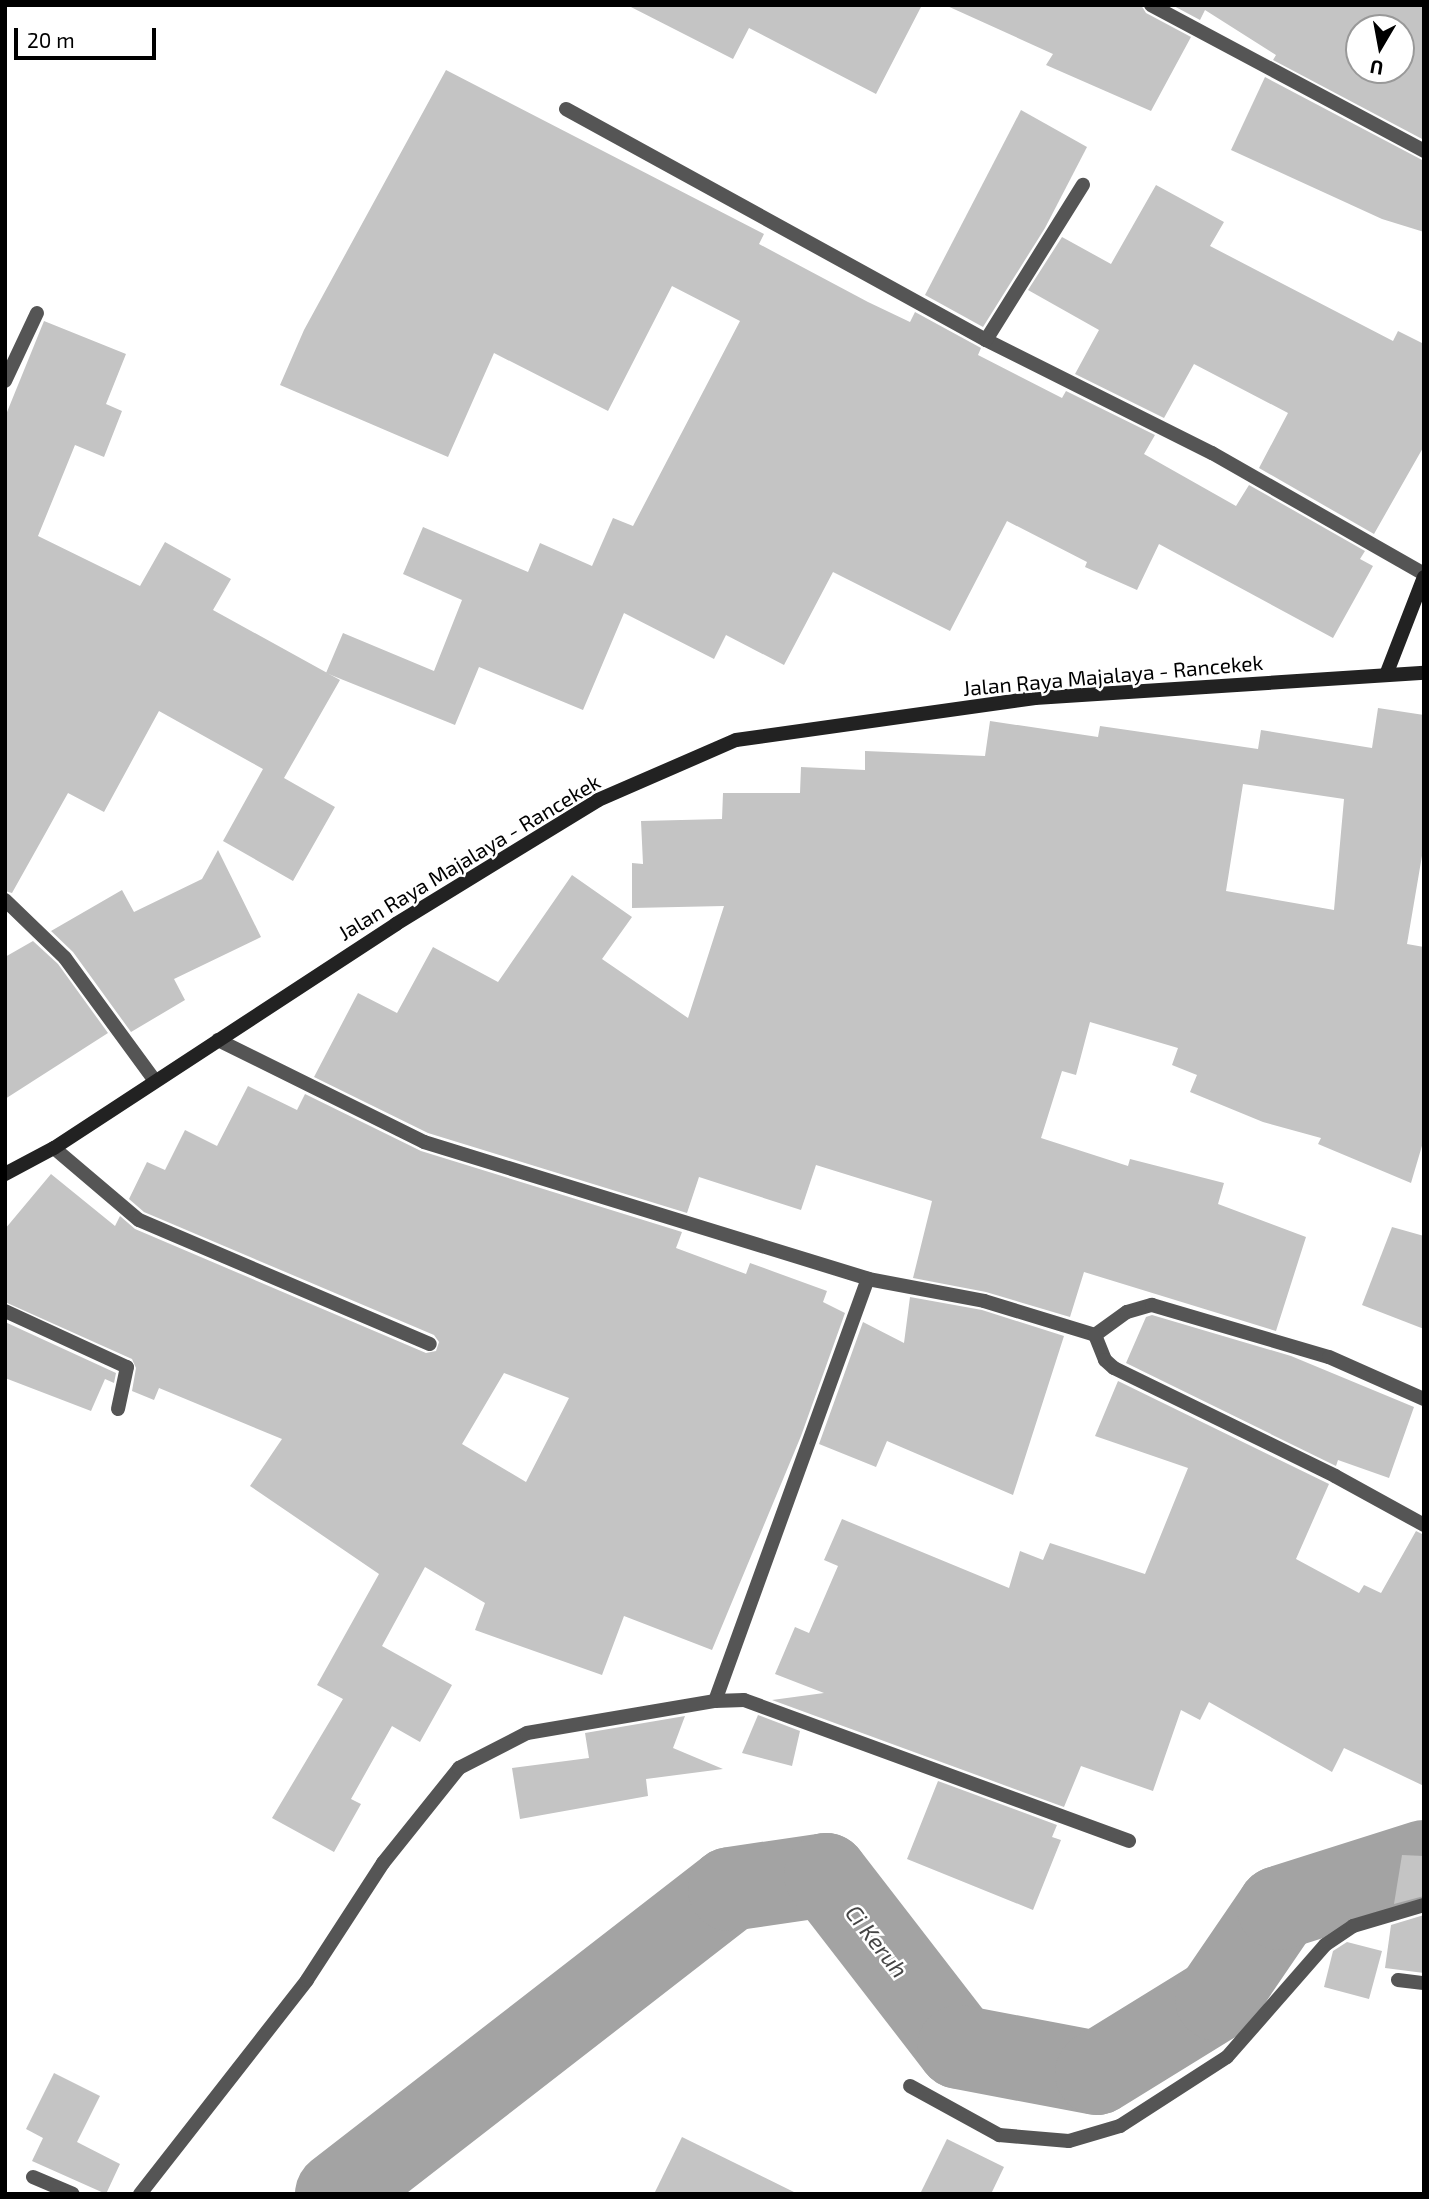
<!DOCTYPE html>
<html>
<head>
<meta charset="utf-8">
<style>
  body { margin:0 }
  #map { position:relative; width:1429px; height:2199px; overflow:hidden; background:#fff; font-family:"Exo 2",sans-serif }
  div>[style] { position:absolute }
  .river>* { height:84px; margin:-42px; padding:0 42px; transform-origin:42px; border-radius:42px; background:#a3a3a3 }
  .building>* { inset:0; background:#c4c4c4 }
  .street>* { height:14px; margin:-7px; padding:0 7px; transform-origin:7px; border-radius:7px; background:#555 }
  .secondary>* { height:14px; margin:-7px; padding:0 7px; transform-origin:7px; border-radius:7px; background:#222 }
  span { translate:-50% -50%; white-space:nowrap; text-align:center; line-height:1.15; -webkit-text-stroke:5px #fff; paint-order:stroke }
  .street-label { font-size:21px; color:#000 }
  .water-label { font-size:23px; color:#444; font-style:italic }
  .frame { position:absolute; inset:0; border:7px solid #000; pointer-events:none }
  .north { position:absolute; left:1345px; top:14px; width:70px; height:70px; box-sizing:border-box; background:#fff; border:2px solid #999; border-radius:50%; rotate:190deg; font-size:19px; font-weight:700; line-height:28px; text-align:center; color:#000 }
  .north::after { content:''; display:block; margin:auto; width:24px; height:32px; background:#000; clip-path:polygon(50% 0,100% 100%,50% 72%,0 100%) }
  .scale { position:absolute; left:14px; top:28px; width:142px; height:32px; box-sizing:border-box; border:4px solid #000; border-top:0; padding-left:9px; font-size:21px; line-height:24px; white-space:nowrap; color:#000; -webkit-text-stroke:5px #fff; paint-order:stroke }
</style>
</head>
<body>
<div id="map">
  <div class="river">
    <div style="left:337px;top:2194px;width:497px;rotate:-37.8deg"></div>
    <div style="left:730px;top:1889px;width:97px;rotate:-8.3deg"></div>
    <div style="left:826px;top:1875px;width:217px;rotate:52.3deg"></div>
    <div style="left:959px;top:2047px;width:140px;rotate:10.7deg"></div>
    <div style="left:1097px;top:2073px;width:141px;rotate:-31.7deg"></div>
    <div style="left:1217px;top:1999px;width:110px;rotate:-55.7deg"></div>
    <div style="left:1279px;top:1908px;width:152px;rotate:-17.6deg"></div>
  </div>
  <div class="building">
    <div style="clip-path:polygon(627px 5px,922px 5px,876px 94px,749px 28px,733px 59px)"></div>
    <div style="clip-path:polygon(945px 5px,1141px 5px,1146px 13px,1191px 37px,1151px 111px,1046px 65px,1053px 54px)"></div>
    <div style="clip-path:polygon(evenodd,1172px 5px,1424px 5px,1424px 140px,1273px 60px,1276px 55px,1205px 10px,1200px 20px,1172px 5px,1359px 28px,1401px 28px,1401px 70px,1359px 70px,1359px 28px)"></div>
    <div style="clip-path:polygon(446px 70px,764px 234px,759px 244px,868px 302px,910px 322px,915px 312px,981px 348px,978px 355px,1062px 398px,1066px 391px,1155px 435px,1144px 454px,1236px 506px,1249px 485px,1365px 551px,1360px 559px,1373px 566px,1333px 638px,1159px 544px,1137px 590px,1085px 567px,1087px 562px,1007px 521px,950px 631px,833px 572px,784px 665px,726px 635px,714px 659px,624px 613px,583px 710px,479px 667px,455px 725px,326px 673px,343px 633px,434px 671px,462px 600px,403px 574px,423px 527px,528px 572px,540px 543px,592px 566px,613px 518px,633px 526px,740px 321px,672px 286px,608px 411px,494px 353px,448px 457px,280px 385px,304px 330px)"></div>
    <div style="clip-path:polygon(1265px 77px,1424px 161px,1424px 232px,1382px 219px,1231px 150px)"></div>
    <div style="clip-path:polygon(1021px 110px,1087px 147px,1045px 228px,983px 327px,925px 295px)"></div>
    <div style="clip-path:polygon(1156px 185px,1224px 222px,1210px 246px,1393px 341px,1398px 331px,1424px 344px,1424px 446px,1374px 534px,1259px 468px,1288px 413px,1194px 364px,1164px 418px,1075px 374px,1099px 330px,1028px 290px,1062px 237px,1111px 264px)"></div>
    <div style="clip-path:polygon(44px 321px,126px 354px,106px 404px,122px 411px,104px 457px,75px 445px,38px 536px,140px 586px,165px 542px,231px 579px,213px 610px,340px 680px,284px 778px,335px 807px,293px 881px,223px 841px,263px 769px,159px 711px,104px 812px,68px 793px,12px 893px,5px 891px,5px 417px)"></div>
    <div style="clip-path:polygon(evenodd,1378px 708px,1424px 715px,1424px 844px,1407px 944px,1424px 947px,1424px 1139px,1411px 1183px,1318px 1144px,1321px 1138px,1263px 1122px,1190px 1092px,1197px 1075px,1172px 1065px,1178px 1048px,1090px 1022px,1076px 1075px,1062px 1071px,1041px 1138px,1128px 1166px,1130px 1159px,1224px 1183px,1218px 1204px,1306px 1237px,1276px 1331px,1084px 1272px,1070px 1317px,986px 1292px,913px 1278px,932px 1201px,816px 1165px,801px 1210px,699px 1177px,687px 1213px,428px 1133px,314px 1077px,358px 993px,397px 1013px,433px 947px,498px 982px,572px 875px,632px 917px,602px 959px,688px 1018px,724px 906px,632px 908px,632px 863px,643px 864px,641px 821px,722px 819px,723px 793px,800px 793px,801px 767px,865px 770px,865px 751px,985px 756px,990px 721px,1098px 737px,1100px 726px,1258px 749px,1261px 730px,1372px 748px,1378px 708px,1243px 784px,1344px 799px,1334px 910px,1226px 891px,1243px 784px)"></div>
    <div style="clip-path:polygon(218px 850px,261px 937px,174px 979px,185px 1000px,131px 1032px,73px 952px,51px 931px,122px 890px,134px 912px,202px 879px)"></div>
    <div style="clip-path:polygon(33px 941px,58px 964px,108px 1033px,5px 1099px,5px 957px)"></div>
    <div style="clip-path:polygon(evenodd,248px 1086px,297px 1110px,305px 1094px,421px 1151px,682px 1232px,676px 1248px,746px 1274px,750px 1263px,827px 1291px,823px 1302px,845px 1313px,801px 1436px,712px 1650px,624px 1616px,602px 1675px,475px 1630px,485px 1603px,425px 1567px,382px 1646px,452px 1685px,420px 1742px,392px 1726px,351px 1799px,361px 1804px,334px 1852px,272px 1818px,343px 1699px,317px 1685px,379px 1574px,250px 1486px,282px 1439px,159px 1388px,154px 1400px,132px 1391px,136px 1368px,132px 1359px,5px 1302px,5px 1229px,51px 1174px,115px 1226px,120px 1216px,135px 1229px,426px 1353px,436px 1351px,439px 1342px,434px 1335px,144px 1212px,129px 1199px,147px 1162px,165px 1170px,185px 1130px,217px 1146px,248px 1086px,504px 1373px,569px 1398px,526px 1482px,462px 1444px,504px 1373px)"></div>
    <div style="clip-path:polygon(1392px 1227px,1424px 1236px,1424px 1329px,1362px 1305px)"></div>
    <div style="clip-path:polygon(910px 1297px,982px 1310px,1064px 1336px,1013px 1495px,887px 1441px,876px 1467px,819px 1444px,863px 1322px,904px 1343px)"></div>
    <div style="clip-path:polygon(1152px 1315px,1291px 1356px,1414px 1407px,1389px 1478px,1338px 1460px,1336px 1466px,1126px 1363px,1146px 1317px)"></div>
    <div style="clip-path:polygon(5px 1322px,116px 1373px,114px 1383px,105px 1379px,91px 1411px,5px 1378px)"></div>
    <div style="clip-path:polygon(1118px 1381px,1329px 1484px,1296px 1559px,1359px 1593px,1364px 1585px,1381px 1593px,1416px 1531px,1424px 1535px,1424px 1786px,1344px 1748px,1332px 1772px,1209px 1702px,1200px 1720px,1181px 1710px,1153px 1791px,1081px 1766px,1064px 1807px,772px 1700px,824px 1693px,775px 1674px,795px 1627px,809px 1633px,838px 1566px,824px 1560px,842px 1519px,1009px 1588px,1020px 1551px,1043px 1560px,1050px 1543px,1145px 1574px,1188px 1468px,1095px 1436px)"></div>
    <div style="clip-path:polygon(758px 1715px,800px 1731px,792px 1766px,742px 1753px)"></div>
    <div style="clip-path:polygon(685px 1716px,673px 1748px,723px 1769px,646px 1779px,648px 1796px,520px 1819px,512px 1768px,589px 1758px,585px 1733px)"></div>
    <div style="clip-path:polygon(938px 1781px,1057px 1825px,1052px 1837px,1061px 1840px,1033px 1910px,907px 1859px)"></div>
    <div style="clip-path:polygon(1402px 1855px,1424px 1856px,1424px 1896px,1394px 1904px)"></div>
    <div style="clip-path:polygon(1424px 1915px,1424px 1973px,1385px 1968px,1391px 1925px)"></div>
    <div style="clip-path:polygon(1347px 1942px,1382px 1951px,1369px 1999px,1324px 1987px,1333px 1951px)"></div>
    <div style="clip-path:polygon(54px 2073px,100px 2096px,77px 2142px,120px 2164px,106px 2194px,32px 2161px,43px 2138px,26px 2129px)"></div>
    <div style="clip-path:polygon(682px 2137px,798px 2194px,654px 2194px)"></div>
    <div style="clip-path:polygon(947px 2139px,1004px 2167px,991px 2194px,920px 2194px)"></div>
  </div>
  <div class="street">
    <div style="left:1151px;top:5px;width:310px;rotate:28.1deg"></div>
    <div style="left:566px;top:109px;width:479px;rotate:28.8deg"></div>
    <div style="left:986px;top:340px;width:253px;rotate:26.6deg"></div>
    <div style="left:1212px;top:453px;width:244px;rotate:29.7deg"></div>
    <div style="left:986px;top:340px;width:183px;rotate:-58deg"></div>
    <div style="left:5px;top:381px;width:75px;rotate:-64.8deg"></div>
    <div style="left:5px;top:900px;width:83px;rotate:44deg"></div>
    <div style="left:65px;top:958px;width:152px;rotate:53.8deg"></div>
    <div style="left:218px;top:1040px;width:230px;rotate:26.3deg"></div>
    <div style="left:424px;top:1142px;width:465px;rotate:17.1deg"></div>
    <div style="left:868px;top:1279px;width:118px;rotate:10.7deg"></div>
    <div style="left:984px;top:1301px;width:116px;rotate:17deg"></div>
    <div style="left:1095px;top:1335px;width:39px;rotate:-36deg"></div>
    <div style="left:1127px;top:1312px;width:26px;rotate:-16deg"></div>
    <div style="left:1152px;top:1305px;width:184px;rotate:16.4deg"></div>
    <div style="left:1329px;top:1357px;width:104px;rotate:23.9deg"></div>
    <div style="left:54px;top:1148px;width:111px;rotate:40.3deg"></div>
    <div style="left:139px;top:1220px;width:316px;rotate:23.1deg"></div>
    <div style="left:5px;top:1311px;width:134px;rotate:24.7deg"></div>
    <div style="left:127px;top:1367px;width:43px;rotate:102.1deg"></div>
    <div style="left:1095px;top:1335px;width:27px;rotate:68deg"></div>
    <div style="left:1105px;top:1360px;width:12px;rotate:42deg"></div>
    <div style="left:1114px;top:1368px;width:246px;rotate:26deg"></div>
    <div style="left:1335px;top:1476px;width:102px;rotate:28.8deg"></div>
    <div style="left:715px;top:1701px;width:449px;rotate:-70.1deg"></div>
    <div style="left:1398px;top:1980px;width:26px;rotate:7deg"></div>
    <div style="left:910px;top:2086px;width:102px;rotate:28.8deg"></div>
    <div style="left:999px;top:2135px;width:70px;rotate:4.9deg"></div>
    <div style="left:1069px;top:2141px;width:53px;rotate:-16.4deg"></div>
    <div style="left:1120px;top:2126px;width:127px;rotate:-32.8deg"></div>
    <div style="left:1227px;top:2057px;width:149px;rotate:-48.8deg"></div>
    <div style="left:1325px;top:1945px;width:34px;rotate:-34deg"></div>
    <div style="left:1353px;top:1926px;width:74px;rotate:-16.5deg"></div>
    <div style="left:33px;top:2177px;width:43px;rotate:23deg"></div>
    <div style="left:140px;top:2194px;width:271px;rotate:-52deg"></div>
    <div style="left:307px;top:1980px;width:140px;rotate:-57deg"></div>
    <div style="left:383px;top:1863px;width:122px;rotate:-51.3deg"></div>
    <div style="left:459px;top:1768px;width:76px;rotate:-27.2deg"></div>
    <div style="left:527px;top:1733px;width:191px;rotate:-9.7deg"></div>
    <div style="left:715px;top:1701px;width:29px;rotate:-2deg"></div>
    <div style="left:744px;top:1700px;width:410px;rotate:20.1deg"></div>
  </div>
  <div class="secondary">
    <div style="left:1386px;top:675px;width:105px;rotate:-68.8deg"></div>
    <div style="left:5px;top:1174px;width:55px;rotate:-28deg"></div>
    <div style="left:54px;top:1148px;width:409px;rotate:-33.2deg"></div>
    <div style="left:396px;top:924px;width:237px;rotate:-31.5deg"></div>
    <div style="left:598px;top:800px;width:150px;rotate:-23.5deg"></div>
    <div style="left:736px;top:740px;width:302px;rotate:-8deg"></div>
    <div style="left:1035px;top:698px;width:390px;rotate:-3.7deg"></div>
  </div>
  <div class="street-label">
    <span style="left:1113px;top:675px;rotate:-5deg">Jalan Raya Majalaya - Rancekek</span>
    <span style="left:469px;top:857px;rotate:-31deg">Jalan Raya Majalaya - Rancekek</span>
  </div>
  <div class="water-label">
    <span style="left:877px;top:1941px;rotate:52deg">Ci Keruh</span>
  </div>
  <div class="frame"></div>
  <div class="north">U</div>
  <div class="scale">20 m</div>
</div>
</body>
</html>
